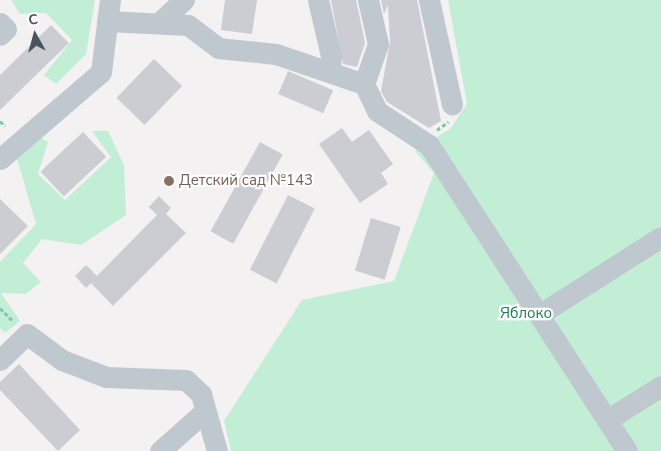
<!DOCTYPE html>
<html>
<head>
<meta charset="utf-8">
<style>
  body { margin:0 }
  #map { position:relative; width:661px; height:451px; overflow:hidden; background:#f3f1f1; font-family:"Nunito Sans",sans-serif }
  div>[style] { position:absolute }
  .green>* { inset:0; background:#c3eed6 }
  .building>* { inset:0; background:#cbcdd3; transform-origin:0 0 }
  .path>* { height:3px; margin-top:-1.5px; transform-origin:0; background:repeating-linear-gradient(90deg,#7ccba8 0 4px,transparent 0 6.5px) }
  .minor>* { height:21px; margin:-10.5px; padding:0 10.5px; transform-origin:10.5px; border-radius:10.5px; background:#c0c8cf }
  .dots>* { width:14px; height:14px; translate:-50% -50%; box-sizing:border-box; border:2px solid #fff; border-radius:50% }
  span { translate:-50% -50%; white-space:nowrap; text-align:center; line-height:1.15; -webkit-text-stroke:4.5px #fff; paint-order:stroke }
  .education-label { font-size:15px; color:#785e54 }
  .left { translate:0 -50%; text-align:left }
  .park-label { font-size:15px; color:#1c7e52 }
  .north { position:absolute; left:10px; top:10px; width:50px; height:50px; -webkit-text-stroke:4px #fff; paint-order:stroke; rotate:353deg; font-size:14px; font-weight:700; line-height:20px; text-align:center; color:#4a535e }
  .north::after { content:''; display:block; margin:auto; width:18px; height:22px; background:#4a535e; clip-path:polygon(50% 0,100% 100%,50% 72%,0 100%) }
</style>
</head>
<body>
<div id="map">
  <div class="green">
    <div style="clip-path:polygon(95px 0,86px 54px,56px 84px,44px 75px,72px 40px,46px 13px,20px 14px,11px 0)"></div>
    <div style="clip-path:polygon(448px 0,661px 0,661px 451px,231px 451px,224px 421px,302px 300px,394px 281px,434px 173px,415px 151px,451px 128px,467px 104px)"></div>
    <div style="clip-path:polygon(92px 131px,108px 131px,124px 165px,126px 215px,81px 245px,42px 239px,23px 263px,41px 282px,26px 294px,1px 293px,20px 321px,5px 333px,0 328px,0 262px,36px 224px,16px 155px,36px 135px,48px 142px,38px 174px,65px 200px,111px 157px)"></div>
  </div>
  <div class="building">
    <div style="clip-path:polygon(225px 0,257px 0,252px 34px,221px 30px)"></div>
    <div style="clip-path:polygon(331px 0,356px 0,365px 43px,357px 67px,343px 64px)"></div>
    <div style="clip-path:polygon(381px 0,417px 0,441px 121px,429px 128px,387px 102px,381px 91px,390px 42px,388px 5px,384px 14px)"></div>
    <div style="clip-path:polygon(51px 25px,69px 43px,0 110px,0 75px)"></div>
    <div style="left:154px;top:59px;width:39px;height:54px;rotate:44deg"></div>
    <div style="left:288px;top:71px;width:49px;height:25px;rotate:23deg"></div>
    <div style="clip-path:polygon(342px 128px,352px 142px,369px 130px,393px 164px,381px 173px,388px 184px,360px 203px,319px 144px)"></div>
    <div style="left:83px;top:132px;width:34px;height:58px;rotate:47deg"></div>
    <div style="left:260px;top:142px;width:26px;height:102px;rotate:29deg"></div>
    <div style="left:288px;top:195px;width:30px;height:84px;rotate:27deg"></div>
    <div style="clip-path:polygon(159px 196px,171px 208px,166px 214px,186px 233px,113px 306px,91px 283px,86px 288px,75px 276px,86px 265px,97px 276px,157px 215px,149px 207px)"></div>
    <div style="clip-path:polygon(0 199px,28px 226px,0 254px)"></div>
    <div style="left:371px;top:218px;width:31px;height:55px;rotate:17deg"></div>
    <div style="clip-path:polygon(19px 364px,80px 430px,58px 451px,0 390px,0 382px)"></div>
  </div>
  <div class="path">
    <div style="left:0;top:121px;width:7px;rotate:45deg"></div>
    <div style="left:437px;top:130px;width:14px;rotate:-36deg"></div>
    <div style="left:0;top:308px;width:20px;rotate:45deg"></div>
  </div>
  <div class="minor">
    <div style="left:318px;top:0;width:57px;rotate:76.9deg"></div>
    <div style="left:331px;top:56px;width:15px;rotate:94deg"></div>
    <div style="left:429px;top:0;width:107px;rotate:77.6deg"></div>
    <div style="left:107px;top:21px;width:81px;rotate:2.8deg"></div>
    <div style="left:188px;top:25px;width:38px;rotate:37deg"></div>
    <div style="left:218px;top:48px;width:58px;rotate:5.9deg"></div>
    <div style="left:276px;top:54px;width:93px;rotate:18.8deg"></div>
    <div style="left:364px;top:84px;width:30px;rotate:64deg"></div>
    <div style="left:377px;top:111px;width:62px;rotate:33.2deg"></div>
    <div style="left:429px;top:145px;width:364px;rotate:57.1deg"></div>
    <div style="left:160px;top:22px;width:33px;rotate:-43deg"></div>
    <div style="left:0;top:23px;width:8px;rotate:45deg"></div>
    <div style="left:6px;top:29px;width:8px;rotate:135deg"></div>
    <div style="left:364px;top:84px;width:42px;rotate:-70.7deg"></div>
    <div style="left:378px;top:44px;width:45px;rotate:-102.8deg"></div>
    <div style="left:0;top:159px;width:133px;rotate:-40.7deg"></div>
    <div style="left:101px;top:72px;width:73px;rotate:-82.9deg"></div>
    <div style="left:540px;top:314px;width:143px;rotate:-32.5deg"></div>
    <div style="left:0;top:360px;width:37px;rotate:-44deg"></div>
    <div style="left:27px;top:334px;width:44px;rotate:36.6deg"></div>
    <div style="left:62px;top:360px;width:47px;rotate:21.1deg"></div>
    <div style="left:106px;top:377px;width:80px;rotate:2.1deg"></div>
    <div style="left:186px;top:380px;width:21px;rotate:43deg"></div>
    <div style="left:201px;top:394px;width:59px;rotate:74.3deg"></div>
    <div style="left:607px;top:420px;width:64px;rotate:-32.2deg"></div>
    <div style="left:160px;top:451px;width:57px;rotate:-41.5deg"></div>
  </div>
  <div class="dots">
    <div style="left:169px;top:181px;background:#8d6e63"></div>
  </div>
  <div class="education-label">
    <span class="left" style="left:179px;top:181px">Детский сад №143</span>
  </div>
  <div class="park-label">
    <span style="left:526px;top:314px">Яблоко</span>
  </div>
  <div class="north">С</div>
</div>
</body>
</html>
